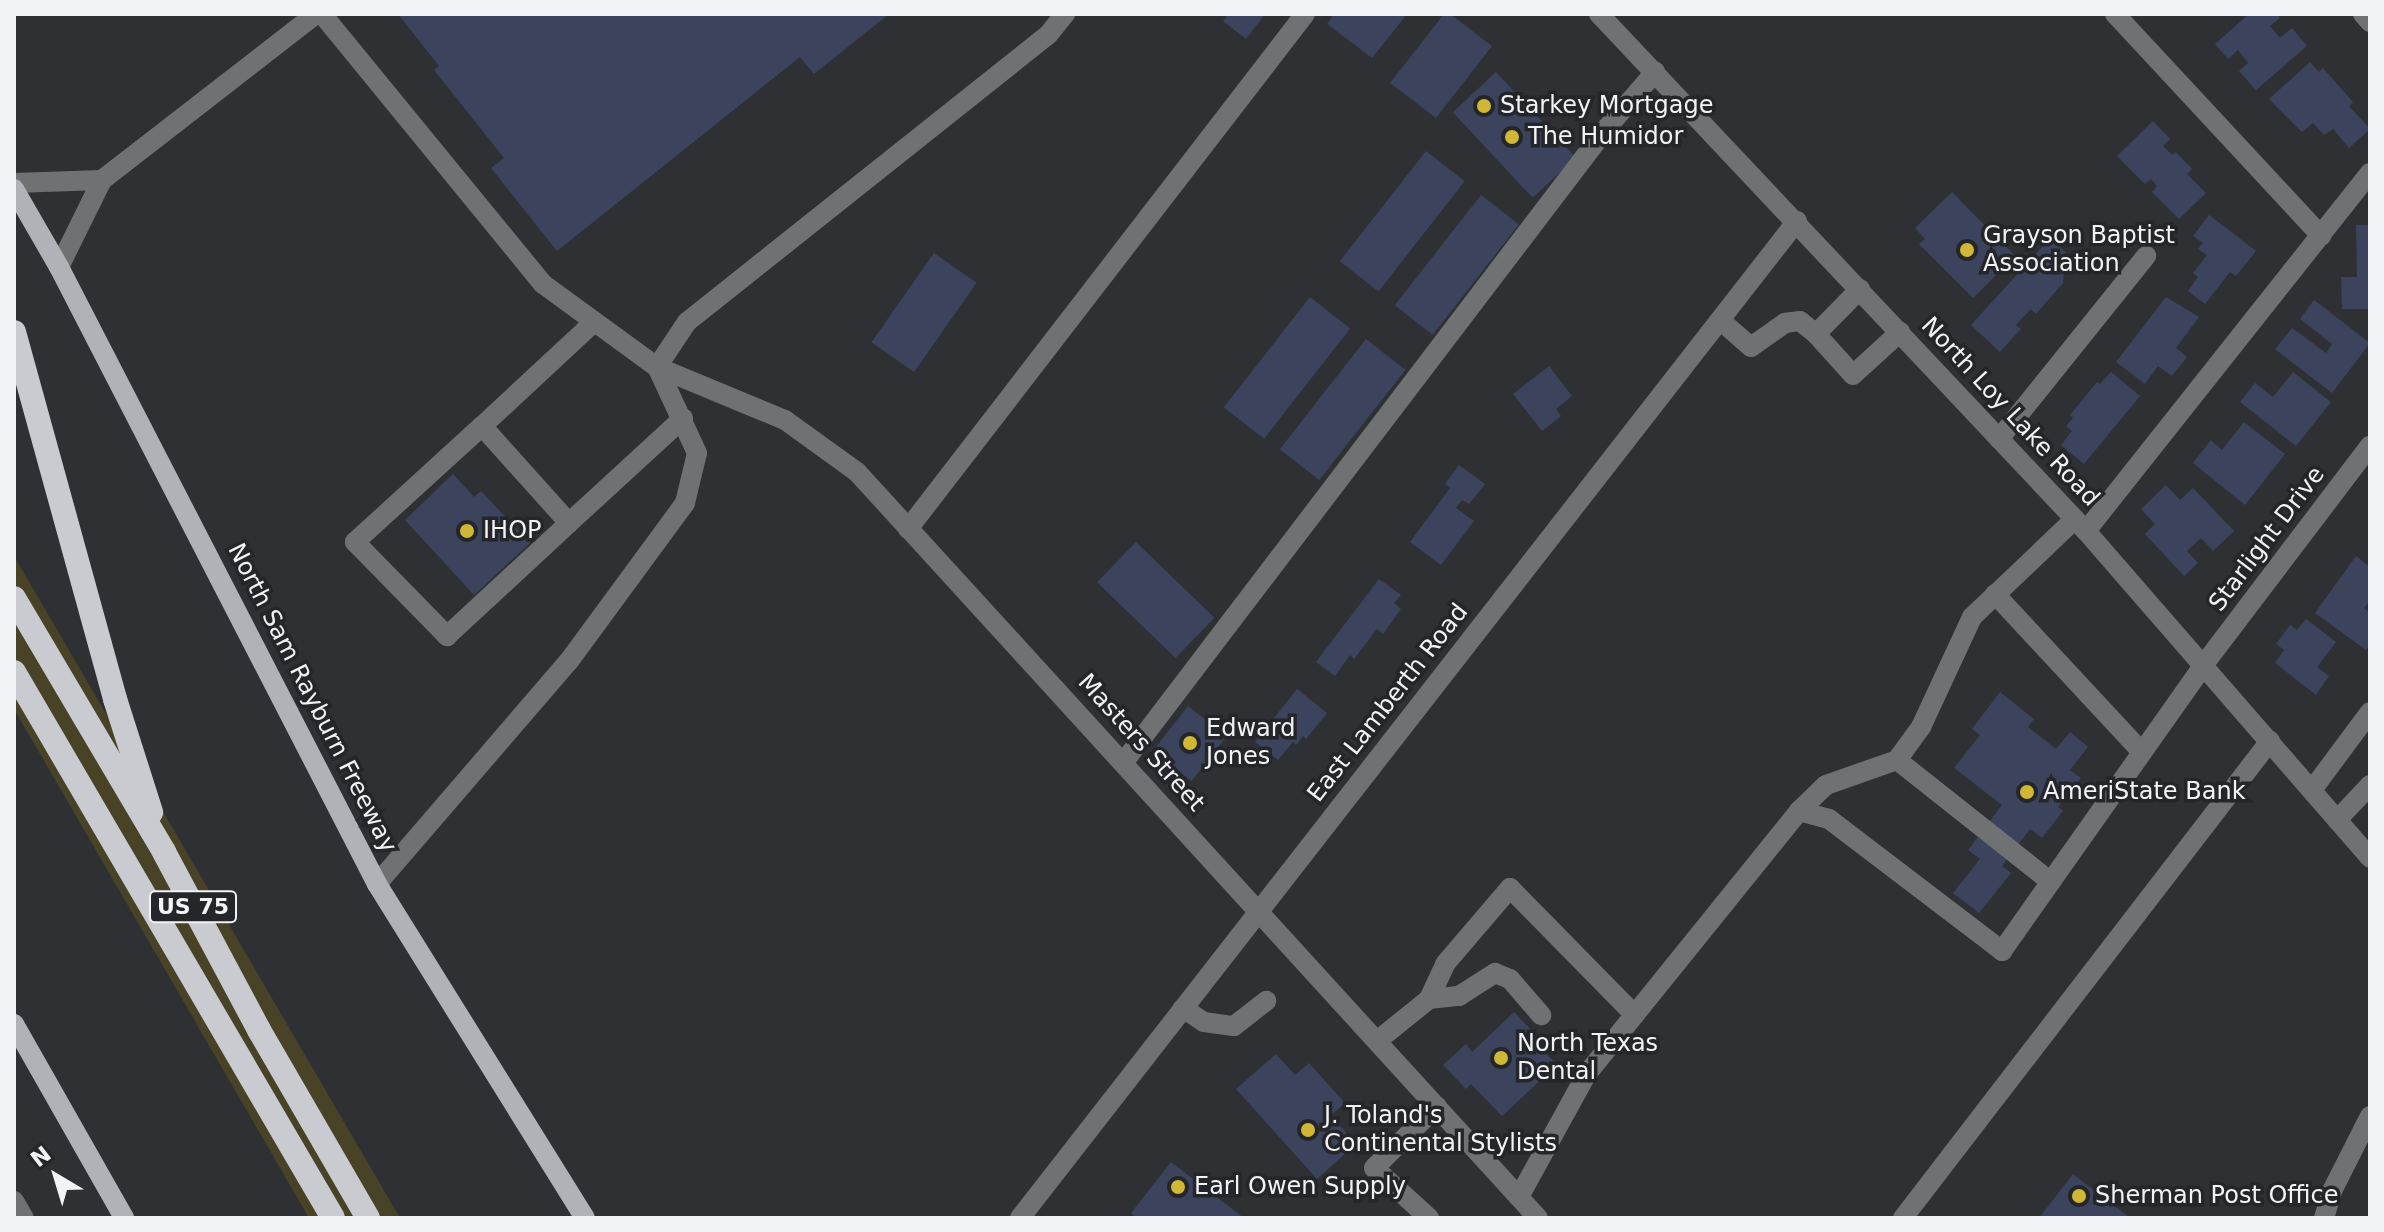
<!DOCTYPE html>
<html>
<head>
<meta charset="utf-8">
<style>
  body { margin:0 }
  #map { position:relative; width:2384px; height:1232px; overflow:hidden; background:#2e3034; font-family:"DejaVu Sans",sans-serif }
  div>[style] { position:absolute }
  .green>* { inset:0; background:#484327 }
  .building>* { inset:0; background:#3c445d; transform-origin:0 0 }
  .minor>* { height:20px; margin:-10px; padding:0 10px; transform-origin:10px; border-radius:10px; background:#707173 }
  .major>* { height:20px; margin:-10px; padding:0 10px; transform-origin:10px; border-radius:10px; background:#b0b2b7 }
  .highway>* { height:24px; margin:-12px; padding:0 12px; transform-origin:12px; border-radius:12px; background:#c9cbd1 }
  .dots>* { width:22px; height:22px; translate:-50% -50%; box-sizing:border-box; border:4px solid #24262a; border-radius:50% }
  span { translate:-50% -50%; white-space:nowrap; text-align:center; line-height:1.15; -webkit-text-stroke:7px #24262a; paint-order:stroke }
  .shield-label span { padding:2px 6px; background:#24262a; border:2px solid; border-radius:6px; -webkit-text-stroke-width:0 }
  .shield-label { font-size:22px; color:#f2f3f6; font-weight:700 }
  .poi-label { font-size:24px; color:#f2f3f6 }
  .left { translate:0 -50%; text-align:left }
  .street-label { font-size:24px; color:#f2f3f6 }
  .frame { position:absolute; inset:0; border:16px solid #f2f3f6; pointer-events:none }
  .north { position:absolute; left:16px; top:1136px; width:80px; height:80px; -webkit-text-stroke:6px #24262a; paint-order:stroke; rotate:322deg; font-size:22px; font-weight:700; line-height:32px; text-align:center; color:#f2f3f6 }
  .north::after { content:''; display:block; margin:auto; width:28px; height:36px; background:#f2f3f6; clip-path:polygon(50% 0,100% 100%,50% 72%,0 100%) }
</style>
</head>
<body>
<div id="map">
  <div class="green">
    <div style="clip-path:polygon(14px 556px,400px 1218px,309px 1218px,14px 709px)"></div>
  </div>
  <div class="building">
    <div style="clip-path:polygon(398px 14px,889px 14px,814px 74px,800px 57px,557px 251px,491px 168px,504px 158px,434px 70px,439px 66px)"></div>
    <div style="clip-path:polygon(1228px 14px,1265px 14px,1246px 39px,1223px 21px)"></div>
    <div style="clip-path:polygon(1334px 14px,1407px 14px,1372px 58px,1327px 24px)"></div>
    <div style="clip-path:polygon(1444px 14px,1450px 14px,1492px 46px,1436px 118px,1390px 83px)"></div>
    <div style="clip-path:polygon(2249px 14px,2277px 14px,2280px 18px,2270px 26px,2280px 38px,2292px 28px,2307px 46px,2256px 90px,2239px 71px,2248px 63px,2238px 50px,2228px 59px,2215px 44px)"></div>
    <div style="clip-path:polygon(2310px 62px,2319px 72px,2323px 68px,2353px 102px,2349px 106px,2370px 129px,2349px 148px,2333px 129px,2324px 135px,2313px 123px,2302px 132px,2269px 99px)"></div>
    <div style="left:1496px;top:72px;width:117px;height:59px;rotate:47deg"></div>
    <div style="clip-path:polygon(2153px 121px,2170px 139px,2163px 146px,2172px 155px,2176px 152px,2192px 169px,2187px 174px,2206px 193px,2179px 219px,2152px 192px,2157px 186px,2151px 179px,2145px 184px,2117px 156px)"></div>
    <div style="left:1426px;top:151px;width:49px;height:140px;rotate:38deg"></div>
    <div style="clip-path:polygon(1952px 192px,2015px 256px,1973px 298px,1919px 244px,1925px 239px,1915px 228px)"></div>
    <div style="left:1481px;top:195px;width:48px;height:140px;rotate:38deg"></div>
    <div style="clip-path:polygon(2209px 215px,2256px 251px,2236px 276px,2230px 272px,2205px 304px,2188px 291px,2198px 277px,2193px 273px,2207px 255px,2198px 249px,2203px 243px,2193px 236px)"></div>
    <div style="clip-path:polygon(2356px 225px,2370px 225px,2370px 309px,2342px 309px,2341px 277px,2357px 277px)"></div>
    <div style="clip-path:polygon(2056px 232px,2062px 238px,2057px 244px,2066px 253px,2062px 258px,2065px 262px,2063px 283px,2036px 314px,2031px 309px,2025px 315px,2016px 325px,2021px 329px,2000px 352px,1971px 325px)"></div>
    <div style="left:934px;top:253px;width:52px;height:109px;rotate:35deg"></div>
    <div style="left:1310px;top:297px;width:51px;height:140px;rotate:38deg"></div>
    <div style="clip-path:polygon(2166px 297px,2199px 317px,2176px 348px,2187px 357px,2172px 376px,2158px 366px,2145px 384px,2116px 362px)"></div>
    <div style="clip-path:polygon(2314px 300px,2370px 343px,2332px 393px,2275px 349px,2292px 328px,2326px 353px,2332px 344px,2300px 319px)"></div>
    <div style="left:1366px;top:339px;width:50px;height:140px;rotate:38deg"></div>
    <div style="clip-path:polygon(1549px 366px,1572px 396px,1556px 409px,1561px 416px,1542px 431px,1513px 394px)"></div>
    <div style="clip-path:polygon(2111px 372px,2140px 396px,2084px 464px,2061px 445px,2072px 431px,2066px 426px,2073px 418px,2070px 415px,2097px 382px,2100px 384px)"></div>
    <div style="clip-path:polygon(2293px 372px,2331px 402px,2296px 446px,2240px 402px,2255px 383px,2273px 397px)"></div>
    <div style="clip-path:polygon(2244px 422px,2285px 454px,2245px 505px,2193px 463px,2211px 440px,2222px 450px)"></div>
    <div style="clip-path:polygon(1459px 465px,1485px 484px,1469px 504px,1462px 500px,1456px 508px,1474px 521px,1441px 565px,1410px 542px,1450px 488px,1445px 484px)"></div>
    <div style="clip-path:polygon(453px 474px,474px 497px,481px 491px,530px 543px,474px 595px,405px 520px)"></div>
    <div style="clip-path:polygon(2166px 485px,2180px 500px,2193px 488px,2234px 531px,2213px 551px,2201px 538px,2187px 551px,2198px 563px,2184px 576px,2145px 534px,2155px 524px,2141px 509px)"></div>
    <div style="left:1136px;top:542px;width:109px;height:56px;rotate:44deg"></div>
    <div style="clip-path:polygon(2356px 556px,2370px 567px,2370px 600px,2364px 608px,2370px 613px,2370px 645px,2366px 650px,2315px 613px)"></div>
    <div style="clip-path:polygon(1379px 579px,1401px 595px,1394px 603px,1401px 609px,1383px 634px,1377px 629px,1354px 659px,1350px 655px,1335px 676px,1316px 662px)"></div>
    <div style="clip-path:polygon(2306px 619px,2336px 642px,2317px 667px,2329px 676px,2316px 695px,2275px 663px,2284px 650px,2276px 644px,2290px 625px,2297px 630px)"></div>
    <div style="clip-path:polygon(1297px 689px,1327px 713px,1306px 739px,1303px 736px,1296px 745px,1293px 742px,1278px 760px,1255px 742px)"></div>
    <div style="clip-path:polygon(2000px 692px,2034px 719px,2028px 727px,2056px 749px,2070px 732px,2088px 747px,2070px 770px,2081px 778px,2058px 807px,2063px 811px,2042px 838px,2030px 829px,2002px 866px,2011px 873px,1979px 913px,1953px 893px,1980px 859px,1968px 850px,2002px 805px,1954px 768px,1980px 735px,1972px 729px)"></div>
    <div style="left:1188px;top:706px;width:49px;height:57px;rotate:38deg"></div>
    <div style="clip-path:polygon(1514px 1012px,1534px 1033px,1530px 1037px,1557px 1065px,1502px 1116px,1471px 1084px,1466px 1089px,1443px 1065px,1466px 1044px,1472px 1052px)"></div>
    <div style="clip-path:polygon(1276px 1054px,1295px 1075px,1309px 1063px,1345px 1103px,1331px 1115px,1356px 1144px,1317px 1179px,1236px 1089px)"></div>
    <div style="clip-path:polygon(1171px 1162px,1244px 1218px,1137px 1218px,1131px 1213px)"></div>
    <div style="clip-path:polygon(2073px 1174px,2130px 1218px,2039px 1218px)"></div>
  </div>
  <div class="minor">
    <div style="left:322px;top:14px;width:349px;rotate:50.7deg"></div>
    <div style="left:543px;top:284px;width:141px;rotate:36.1deg"></div>
    <div style="left:657px;top:367px;width:54px;rotate:-56.3deg"></div>
    <div style="left:687px;top:322px;width:461px;rotate:-38.5deg"></div>
    <div style="left:1048px;top:35px;width:27px;rotate:-51deg"></div>
    <div style="left:1599px;top:14px;width:710px;rotate:46.71deg"></div>
    <div style="left:2086px;top:531px;width:433px;rotate:49deg"></div>
    <div style="left:2115px;top:14px;width:303px;rotate:47.1deg"></div>
    <div style="left:2363px;top:14px;width:11px;rotate:49deg"></div>
    <div style="left:14px;top:183px;width:88px;rotate:-2deg"></div>
    <div style="left:59px;top:267px;width:97px;rotate:-63.7deg"></div>
    <div style="left:102px;top:180px;width:271px;rotate:-37.8deg"></div>
    <div style="left:1860px;top:289px;width:63px;rotate:134.4deg"></div>
    <div style="left:1816px;top:334px;width:55px;rotate:47.9deg"></div>
    <div style="left:1853px;top:375px;width:64px;rotate:-42.5deg"></div>
    <div style="left:1720px;top:320px;width:41px;rotate:41.1deg"></div>
    <div style="left:1751px;top:347px;width:42px;rotate:-35.2deg"></div>
    <div style="left:1785px;top:323px;width:15px;rotate:-8deg"></div>
    <div style="left:1800px;top:321px;width:21px;rotate:39deg"></div>
    <div style="left:593px;top:323px;width:151px;rotate:137.1deg"></div>
    <div style="left:482px;top:426px;width:130px;rotate:48.1deg"></div>
    <div style="left:569px;top:523px;width:155px;rotate:-42.6deg"></div>
    <div style="left:657px;top:367px;width:139px;rotate:22.5deg"></div>
    <div style="left:785px;top:420px;width:89px;rotate:35.8deg"></div>
    <div style="left:857px;top:472px;width:1010px;rotate:47.61deg"></div>
    <div style="left:482px;top:426px;width:172px;rotate:137.6deg"></div>
    <div style="left:355px;top:542px;width:132px;rotate:45.6deg"></div>
    <div style="left:447px;top:636px;width:166px;rotate:-42.8deg"></div>
    <div style="left:1999px;top:439px;width:235px;rotate:-51.2deg"></div>
    <div style="left:908px;top:529px;width:650px;rotate:-52.37deg"></div>
    <div style="left:2086px;top:531px;width:457px;rotate:-51.6deg"></div>
    <div style="left:1995px;top:594px;width:216px;rotate:47.1deg"></div>
    <div style="left:1897px;top:760px;width:196px;rotate:38.4deg"></div>
    <div style="left:1123px;top:763px;width:796px;rotate:-52.71deg"></div>
    <div style="left:1605px;top:130px;width:77px;rotate:-49.2deg"></div>
    <div style="left:2312px;top:790px;width:97px;rotate:-53.4deg"></div>
    <div style="left:1799px;top:811px;width:37px;rotate:-44deg"></div>
    <div style="left:1826px;top:785px;width:75px;rotate:-19.4deg"></div>
    <div style="left:1897px;top:760px;width:41px;rotate:-54deg"></div>
    <div style="left:1921px;top:727px;width:121px;rotate:-65.1deg"></div>
    <div style="left:1972px;top:617px;width:142px;rotate:-43.6deg"></div>
    <div style="left:2337px;top:820px;width:48px;rotate:-46.7deg"></div>
    <div style="left:377px;top:884px;width:294px;rotate:-49.3deg"></div>
    <div style="left:569px;top:661px;width:196px;rotate:-53.7deg"></div>
    <div style="left:685px;top:503px;width:51px;rotate:-76.5deg"></div>
    <div style="left:697px;top:453px;width:95px;rotate:-114.9deg"></div>
    <div style="left:1429px;top:999px;width:38px;rotate:-65deg"></div>
    <div style="left:1445px;top:964px;width:100px;rotate:-49.5deg"></div>
    <div style="left:1510px;top:888px;width:178px;rotate:45.5deg"></div>
    <div style="left:1183px;top:1008px;width:25px;rotate:34deg"></div>
    <div style="left:1204px;top:1022px;width:30px;rotate:8deg"></div>
    <div style="left:1234px;top:1026px;width:41px;rotate:-38deg"></div>
    <div style="left:1377px;top:1041px;width:67px;rotate:-38.9deg"></div>
    <div style="left:1429px;top:999px;width:30px;rotate:-6deg"></div>
    <div style="left:1459px;top:996px;width:43px;rotate:-32.6deg"></div>
    <div style="left:1495px;top:973px;width:16px;rotate:22deg"></div>
    <div style="left:1510px;top:979px;width:48px;rotate:49.3deg"></div>
    <div style="left:1519px;top:1197px;width:139px;rotate:-61.2deg"></div>
    <div style="left:1586px;top:1075px;width:339px;rotate:-51.1deg"></div>
    <div style="left:1799px;top:811px;width:31px;rotate:15deg"></div>
    <div style="left:1829px;top:819px;width:218px;rotate:37.3deg"></div>
    <div style="left:2002px;top:951px;width:352px;rotate:-54.8deg"></div>
    <div style="left:2205px;top:663px;width:273px;rotate:-52.8deg"></div>
    <div style="left:14px;top:1201px;width:20px;rotate:60deg"></div>
    <div style="left:1020px;top:1218px;width:1264px;rotate:-52.07deg"></div>
    <div style="left:1429px;top:1218px;width:74px;rotate:-137.7deg"></div>
    <div style="left:1374px;top:1168px;width:88px;rotate:-44.5deg"></div>
    <div style="left:1903px;top:1218px;width:602px;rotate:-52.43deg"></div>
    <div style="left:2324px;top:1218px;width:28px;rotate:-73deg"></div>
    <div style="left:2332px;top:1191px;width:84px;rotate:-63.1deg"></div>
  </div>
  <div class="major">
    <div style="left:14px;top:189px;width:90px;rotate:60deg"></div>
    <div style="left:59px;top:267px;width:694px;rotate:62.73deg"></div>
    <div style="left:377px;top:884px;width:393px;rotate:58.1deg"></div>
    <div style="left:14px;top:1024px;width:223px;rotate:60.4deg"></div>
  </div>
  <div class="highway">
    <div style="left:14px;top:332px;width:381px;rotate:74.6deg"></div>
    <div style="left:115px;top:699px;width:119px;rotate:72.3deg"></div>
    <div style="left:14px;top:598px;width:295px;rotate:59.4deg"></div>
    <div style="left:164px;top:852px;width:202px;rotate:61.9deg"></div>
    <div style="left:259px;top:1030px;width:217px;rotate:59.9deg"></div>
    <div style="left:14px;top:672px;width:632px;rotate:59.7deg"></div>
  </div>
  <div class="dots">
    <div style="left:1484px;top:106px;background:#d0b736"></div>
    <div style="left:1512px;top:137px;background:#d0b736"></div>
    <div style="left:1967px;top:250px;background:#d0b736"></div>
    <div style="left:467px;top:531px;background:#d0b736"></div>
    <div style="left:1190px;top:743px;background:#d0b736"></div>
    <div style="left:2027px;top:792px;background:#d0b736"></div>
    <div style="left:1501px;top:1058px;background:#d0b736"></div>
    <div style="left:1308px;top:1130px;background:#d0b736"></div>
    <div style="left:1178px;top:1187px;background:#d0b736"></div>
    <div style="left:2079px;top:1196px;background:#d0b736"></div>
  </div>
  <div class="shield-label">
    <span style="left:193px;top:907px">US 75</span>
  </div>
  <div class="poi-label">
    <span class="left" style="left:1500px;top:106px">Starkey Mortgage</span>
    <span class="left" style="left:1528px;top:137px">The Humidor</span>
    <span class="left" style="left:1983px;top:250px">Grayson Baptist<br>Association</span>
    <span class="left" style="left:483px;top:531px">IHOP</span>
    <span class="left" style="left:1206px;top:743px">Edward<br>Jones</span>
    <span class="left" style="left:2043px;top:792px">AmeriState Bank</span>
    <span class="left" style="left:1517px;top:1058px">North Texas<br>Dental</span>
    <span class="left" style="left:1324px;top:1130px">J. Toland's<br>Continental Stylists</span>
    <span class="left" style="left:1194px;top:1187px">Earl Owen Supply</span>
    <span class="left" style="left:2095px;top:1196px">Sherman Post Office</span>
  </div>
  <div class="street-label">
    <span style="left:2010px;top:412px;rotate:47deg">North Loy Lake Road</span>
    <span style="left:2267px;top:539px;rotate:-53deg">Starlight Drive</span>
    <span style="left:312px;top:698px;rotate:63deg">North Sam Rayburn Freeway</span>
    <span style="left:1388px;top:703px;rotate:-52deg">East Lamberth Road</span>
    <span style="left:1141px;top:743px;rotate:48deg">Masters Street</span>
  </div>
  <div class="frame"></div>
  <div class="north">N</div>
</div>
</body>
</html>
